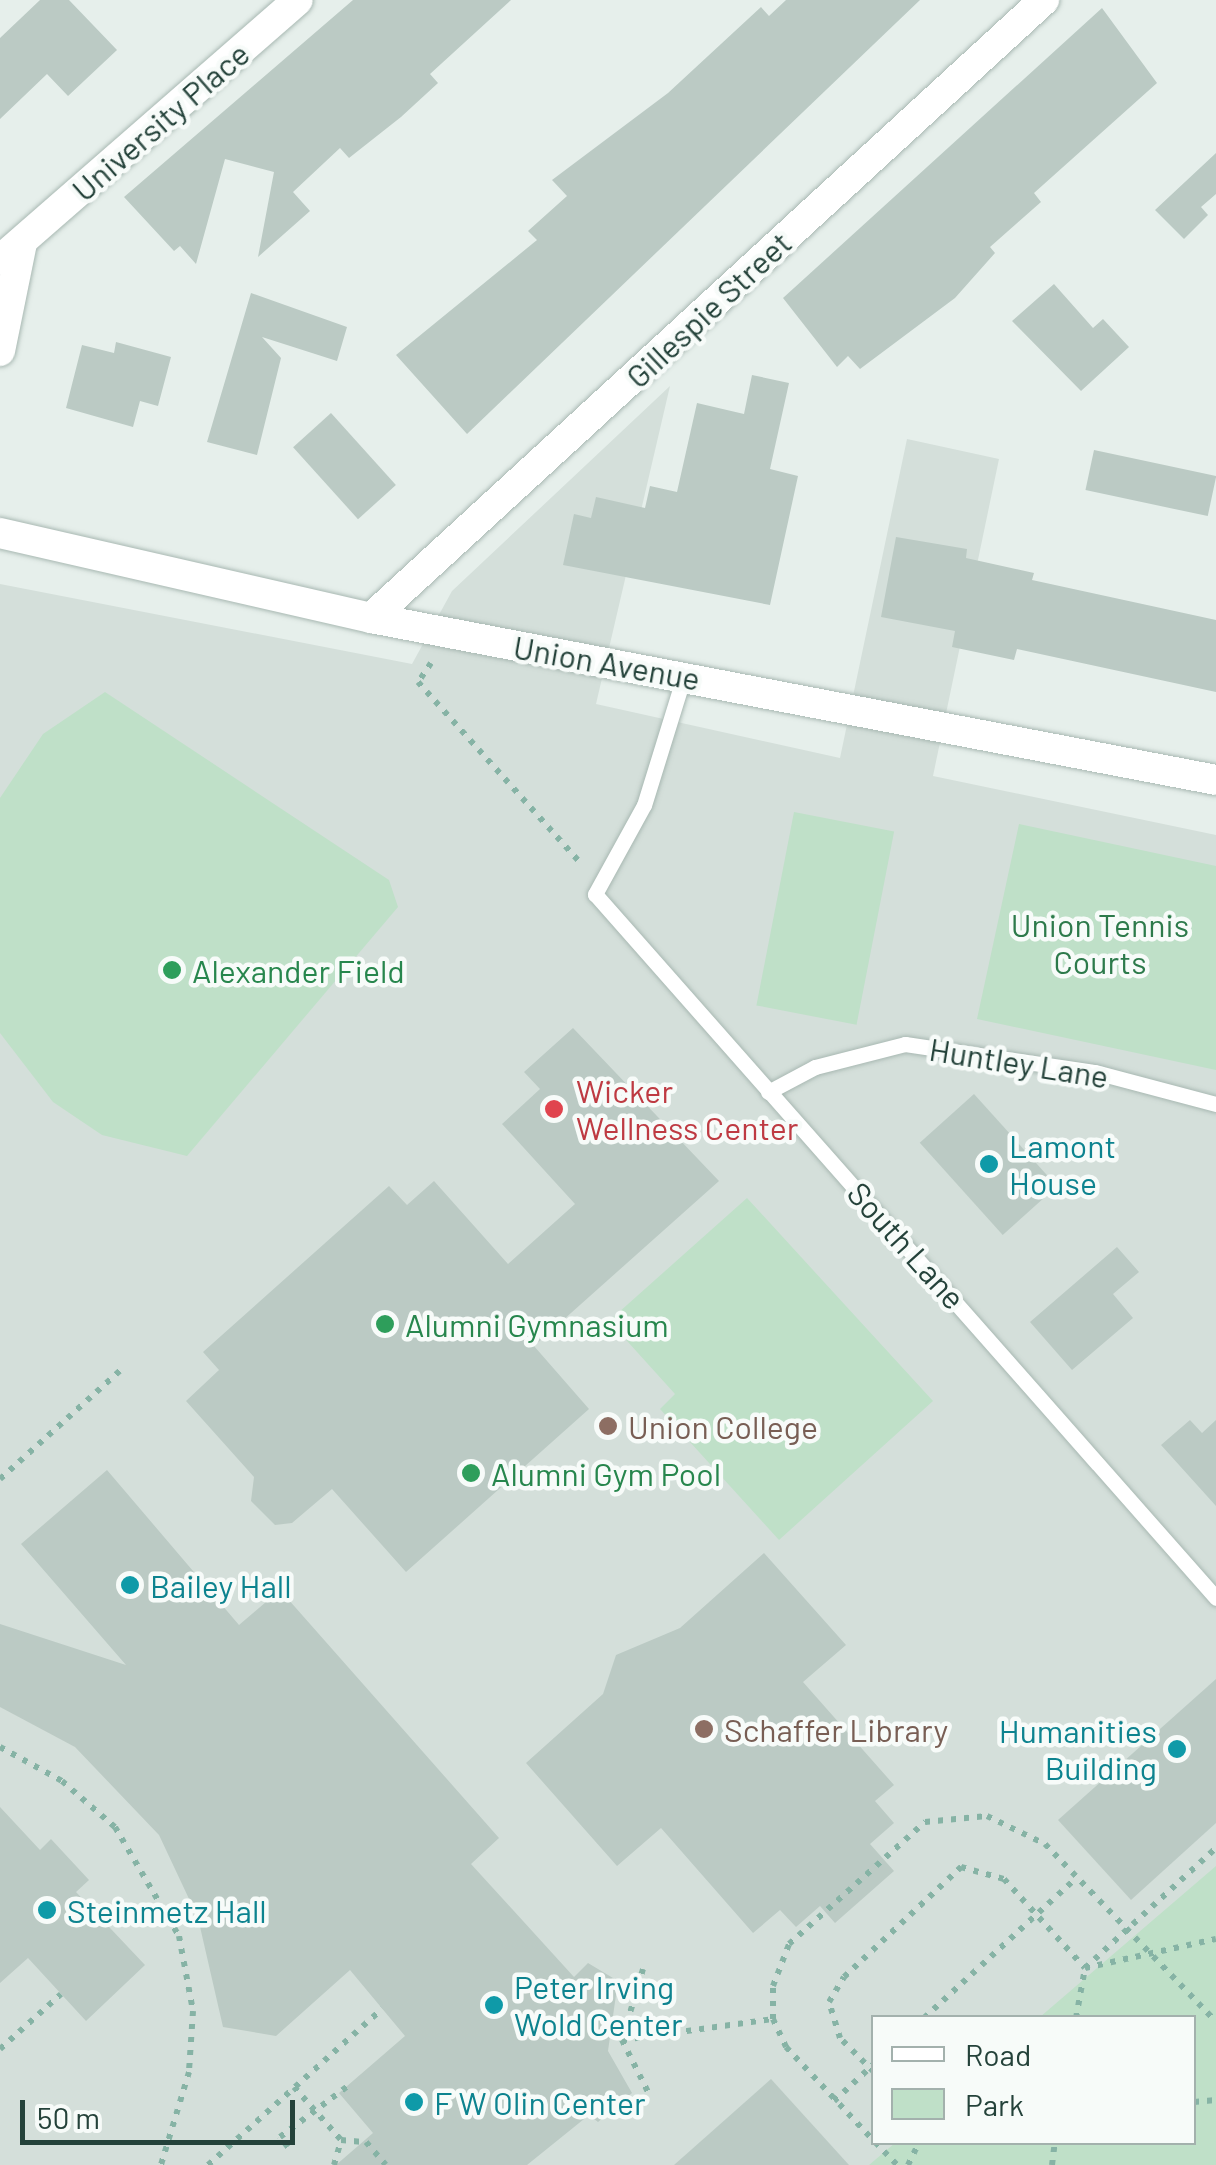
<!DOCTYPE html>
<html>
<head>
<meta charset="utf-8">
<style>
  body { margin:0 }
  #map { position:relative; width:1216px; height:2165px; overflow:hidden; background:#e6efeb; font-family:Barlow,sans-serif }
  div>[style] { position:absolute }
  .built>* { inset:0; background:#d4dfda }
  .green>* { inset:0; background:#bfe0c8; transform-origin:0 0 }
  .building>* { inset:0; background:#bbcac4; transform-origin:0 0 }
  .path>* { height:6px; margin-top:-3px; transform-origin:0; background:repeating-linear-gradient(90deg,#86b3a5 0 5px,transparent 0 13px) }
  .roads { filter:drop-shadow(0 0 2px #a8b8b2) drop-shadow(0 0 2px #a8b8b2) }
  .service>* { height:15px; margin:-7.5px; padding:0 7.5px; transform-origin:7.5px; border-radius:7.5px; background:#fff }
  .minor>* { height:30px; margin:-15px; padding:0 15px; transform-origin:15px; border-radius:15px; background:#fff }
  .dots>* { width:28px; height:28px; translate:-50% -50%; box-sizing:border-box; border:5px solid #f7fbf9; border-radius:50% }
  span { translate:-50% -50%; white-space:nowrap; text-align:center; line-height:1.15; -webkit-text-stroke:9px #f7fbf9; paint-order:stroke }
  .street-label { font-size:32px; color:#24423a }
  .park-label { font-size:32px; color:#2d7a4b }
  .leisure-label { font-size:32px; color:#27864d }
  .left { translate:0 -50%; text-align:left }
  .health-label { font-size:32px; color:#be3a42 }
  .culture-label { font-size:32px; color:#0d838f }
  .right { translate:-100% -50%; text-align:right }
  .education-label { font-size:32px; color:#785e54 }
  .legend { position:absolute; left:871px; top:2015px; width:325px; height:130px; box-sizing:border-box; background:#f7fbf9; border:2px solid #a3b1ad; margin:0; padding:12px 18px; list-style:none; font-size:30px; color:#24423a }
  .legend li { display:flex; align-items:center; gap:20px; height:50px }
  .legend b { width:50px; border:2px solid #a3b1ad }
  .scale { position:absolute; left:20px; top:2100px; width:275px; height:45px; box-sizing:border-box; border:5px solid #24423a; border-top:0; padding-left:12px; font-size:30px; line-height:35px; white-space:nowrap; color:#24423a; -webkit-text-stroke:8px #f7fbf9; paint-order:stroke }
</style>
</head>
<body>
<div id="map">
  <div class="built">
    <div style="clip-path:polygon(evenodd,670px 386px,596px 704px,840px 758px,907px 439px,999px 459px,933px 776px,1216px 835px,1216px 2165px,0 2165px,0 584px,412px 664px,452px 591px,670px 386px,874px 2018px,1194px 2018px,1194px 2142px,874px 2142px,874px 2018px)"></div>
  </div>
  <div class="green">
    <div style="clip-path:polygon(105px 692px,389px 880px,398px 907px,187px 1156px,102px 1135px,53px 1102px,0 1033px,0 798px,43px 734px)"></div>
    <div style="left:794px;top:812px;width:102px;height:197px;rotate:11deg"></div>
    <div style="clip-path:polygon(1019px 824px,1216px 866px,1216px 1070px,977px 1019px)"></div>
    <div style="clip-path:polygon(747px 1198px,933px 1401px,779px 1540px,660px 1409px,675px 1394px,609px 1321px)"></div>
    <div style="clip-path:polygon(1216px 1866px,1216px 2165px,869px 2165px,895px 2143px,1194px 2142px,1194px 2018px,1040px 2017px)"></div>
  </div>
  <div class="building">
    <div style="clip-path:polygon(40px 0,69px 0,117px 50px,68px 96px,47px 74px,0 119px,0 38px)"></div>
    <div style="clip-path:polygon(353px 0,511px 0,430px 74px,438px 83px,401px 117px,349px 158px,340px 148px,293px 192px,310px 211px,258px 257px,274px 172px,225px 159px,196px 264px,180px 246px,174px 251px,124px 197px)"></div>
    <div style="clip-path:polygon(786px 0,920px 0,467px 434px,396px 355px,537px 240px,528px 231px,567px 196px,552px 180px,668px 93px,761px 7px,769px 16px)"></div>
    <div style="clip-path:polygon(1102px 8px,1157px 83px,1034px 193px,1041px 202px,990px 247px,995px 253px,955px 298px,860px 369px,848px 356px,837px 367px,783px 298px)"></div>
    <div style="clip-path:polygon(1216px 153px,1216px 194px,1201px 207px,1208px 215px,1184px 239px,1155px 210px)"></div>
    <div style="clip-path:polygon(1054px 284px,1093px 328px,1103px 319px,1129px 347px,1081px 391px,1012px 321px)"></div>
    <div style="clip-path:polygon(251px 293px,347px 327px,337px 361px,262px 337px,281px 358px,257px 455px,207px 442px)"></div>
    <div style="clip-path:polygon(116px 342px,171px 357px,158px 406px,140px 401px,133px 427px,66px 408px,82px 345px,114px 353px)"></div>
    <div style="clip-path:polygon(752px 375px,789px 383px,770px 469px,798px 476px,770px 605px,563px 565px,574px 514px,591px 518px,596px 497px,645px 508px,650px 486px,677px 492px,697px 403px,744px 414px)"></div>
    <div style="left:331px;top:413px;width:97px;height:51px;rotate:48deg"></div>
    <div style="left:1094px;top:450px;width:125px;height:41px;rotate:12deg"></div>
    <div style="clip-path:polygon(896px 537px,967px 549px,966px 558px,1034px 573px,1032px 580px,1216px 620px,1216px 692px,1017px 649px,1014px 660px,952px 647px,955px 631px,881px 617px)"></div>
    <div style="clip-path:polygon(573px 1028px,719px 1181px,534px 1346px,589px 1409px,406px 1572px,332px 1489px,292px 1523px,275px 1525px,251px 1501px,254px 1477px,186px 1401px,219px 1370px,203px 1352px,389px 1186px,407px 1205px,434px 1181px,508px 1264px,575px 1204px,502px 1124px,540px 1089px,524px 1072px)"></div>
    <div style="left:974px;top:1094px;width:124px;height:73px;rotate:48deg"></div>
    <div style="clip-path:polygon(1117px 1247px,1139px 1272px,1113px 1294px,1133px 1318px,1072px 1370px,1030px 1322px)"></div>
    <div style="clip-path:polygon(1190px 1420px,1202px 1433px,1216px 1420px,1216px 1506px,1161px 1445px)"></div>
    <div style="clip-path:polygon(107px 1470px,239px 1625px,280px 1590px,499px 1838px,471px 1864px,574px 1977px,588px 1963px,618px 1981px,608px 2051px,632px 2093px,598px 2122px,589px 2115px,527px 2165px,336px 2165px,373px 2133px,339px 2093px,405px 2036px,350px 1970px,276px 2036px,223px 2027px,198px 1918px,159px 1835px,75px 1747px,0 1707px,0 1624px,126px 1665px,21px 1544px)"></div>
    <div style="clip-path:polygon(764px 1553px,846px 1645px,803px 1682px,894px 1785px,875px 1801px,894px 1823px,870px 1844px,894px 1871px,835px 1923px,820px 1906px,796px 1927px,780px 1910px,753px 1933px,661px 1828px,617px 1866px,526px 1763px,603px 1694px,616px 1655px,680px 1628px)"></div>
    <div style="clip-path:polygon(1216px 1679px,1216px 1823px,1131px 1900px,1058px 1820px)"></div>
    <div style="clip-path:polygon(0 1807px,40px 1850px,51px 1839px,89px 1880px,76px 1892px,145px 1965px,86px 2021px,28px 1958px,0 1983px)"></div>
    <div style="clip-path:polygon(771px 2079px,849px 2165px,674px 2165px)"></div>
  </div>
  <div class="path">
    <div style="left:431px;top:663px;width:23px;rotate:124deg"></div>
    <div style="left:418px;top:682px;width:246px;rotate:48.1deg"></div>
    <div style="left:0;top:1479px;width:166px;rotate:-42.1deg"></div>
    <div style="left:0;top:1747px;width:71px;rotate:28.7deg"></div>
    <div style="left:62px;top:1781px;width:70px;rotate:41deg"></div>
    <div style="left:115px;top:1827px;width:126px;rotate:59.6deg"></div>
    <div style="left:179px;top:1936px;width:76px;rotate:79.4deg"></div>
    <div style="left:193px;top:2011px;width:61px;rotate:93.8deg"></div>
    <div style="left:189px;top:2072px;width:97px;rotate:106.8deg"></div>
    <div style="left:643px;top:1969px;width:74px;rotate:106.5deg"></div>
    <div style="left:622px;top:2040px;width:152px;rotate:-7.9deg"></div>
    <div style="left:773px;top:2019px;width:33px;rotate:-90deg"></div>
    <div style="left:773px;top:1986px;width:45px;rotate:-69.1deg"></div>
    <div style="left:789px;top:1944px;width:183px;rotate:-41.9deg"></div>
    <div style="left:925px;top:1822px;width:62px;rotate:-5.5deg"></div>
    <div style="left:987px;top:1816px;width:64px;rotate:25.8deg"></div>
    <div style="left:1045px;top:1844px;width:247px;rotate:46.1deg"></div>
    <div style="left:924px;top:2018px;width:207px;rotate:-42.6deg"></div>
    <div style="left:1076px;top:2018px;width:51px;rotate:-79.8deg"></div>
    <div style="left:1085px;top:1968px;width:178px;rotate:-42.5deg"></div>
    <div style="left:773px;top:2019px;width:31px;rotate:65deg"></div>
    <div style="left:786px;top:2047px;width:129px;rotate:46.9deg"></div>
    <div style="left:622px;top:2040px;width:63px;rotate:63.4deg"></div>
    <div style="left:0;top:2049px;width:82px;rotate:-42deg"></div>
    <div style="left:874px;top:2072px;width:48px;rotate:-135deg"></div>
    <div style="left:840px;top:2038px;width:38px;rotate:-107deg"></div>
    <div style="left:829px;top:2002px;width:29px;rotate:-59deg"></div>
    <div style="left:844px;top:1977px;width:161px;rotate:-43.2deg"></div>
    <div style="left:961px;top:1867px;width:45px;rotate:15.6deg"></div>
    <div style="left:1004px;top:1879px;width:120px;rotate:47.7deg"></div>
    <div style="left:1085px;top:1968px;width:134px;rotate:-12.5deg"></div>
    <div style="left:294px;top:2087px;width:71px;rotate:48.4deg"></div>
    <div style="left:834px;top:2101px;width:54px;rotate:-42.8deg"></div>
    <div style="left:1194px;top:2102px;width:22px;rotate:-5deg"></div>
    <div style="left:875px;top:2142px;width:32px;rotate:46deg"></div>
    <div style="left:288px;top:2147px;width:13px;rotate:-129deg"></div>
    <div style="left:280px;top:2137px;width:85px;rotate:-36.9deg"></div>
    <div style="left:208px;top:2165px;width:234px;rotate:-41.9deg"></div>
    <div style="left:334px;top:2165px;width:26px;rotate:-74deg"></div>
    <div style="left:341px;top:2140px;width:25px;rotate:5deg"></div>
    <div style="left:366px;top:2142px;width:30px;rotate:49deg"></div>
    <div style="left:908px;top:2165px;width:25px;rotate:-64deg"></div>
    <div style="left:1052px;top:2165px;width:23px;rotate:-83deg"></div>
  </div>
  <div class="roads">
    <div class="service">
      <div style="left:684px;top:676px;width:135px;rotate:107.2deg"></div>
      <div style="left:644px;top:805px;width:102px;rotate:118.8deg"></div>
      <div style="left:595px;top:894px;width:939px;rotate:48.58deg"></div>
      <div style="left:768px;top:1092px;width:53px;rotate:-28deg"></div>
      <div style="left:815px;top:1067px;width:93px;rotate:-14.3deg"></div>
      <div style="left:905px;top:1044px;width:192px;rotate:8.4deg"></div>
      <div style="left:1095px;top:1072px;width:125px;rotate:14.8deg"></div>
    </div>
    <div class="minor">
      <div style="left:0;top:260px;width:395px;rotate:-41.1deg"></div>
      <div style="left:0;top:351px;width:110px;rotate:-78.5deg"></div>
      <div style="left:0;top:533px;width:381px;rotate:12.9deg"></div>
      <div style="left:371px;top:618px;width:860px;rotate:10.85deg"></div>
      <div style="left:371px;top:618px;width:914px;rotate:-42.56deg"></div>
    </div>
  </div>
  <div class="dots">
    <div style="left:172px;top:970px;background:#2e9e5b"></div>
    <div style="left:554px;top:1109px;background:#e0444e"></div>
    <div style="left:989px;top:1164px;background:#0f9aa8"></div>
    <div style="left:385px;top:1324px;background:#2e9e5b"></div>
    <div style="left:608px;top:1426px;background:#8d6e63"></div>
    <div style="left:471px;top:1473px;background:#2e9e5b"></div>
    <div style="left:130px;top:1585px;background:#0f9aa8"></div>
    <div style="left:704px;top:1729px;background:#8d6e63"></div>
    <div style="left:1177px;top:1749px;background:#0f9aa8"></div>
    <div style="left:47px;top:1910px;background:#0f9aa8"></div>
    <div style="left:494px;top:2005px;background:#0f9aa8"></div>
    <div style="left:414px;top:2102px;background:#0f9aa8"></div>
  </div>
  <div class="street-label">
    <span style="left:160px;top:121px;rotate:-41deg">University Place</span>
    <span style="left:708px;top:309px;rotate:-43deg">Gillespie Street</span>
    <span style="left:607px;top:662px;rotate:10deg">Union Avenue</span>
    <span style="left:1019px;top:1062px;rotate:9deg">Huntley Lane</span>
    <span style="left:907px;top:1245px;rotate:48deg">South Lane</span>
  </div>
  <div class="park-label">
    <span style="left:1100px;top:943px">Union Tennis<br>Courts</span>
  </div>
  <div class="leisure-label">
    <span class="left" style="left:192px;top:970px">Alexander Field</span>
    <span class="left" style="left:405px;top:1324px">Alumni Gymnasium</span>
    <span class="left" style="left:491px;top:1473px">Alumni Gym Pool</span>
  </div>
  <div class="health-label">
    <span class="left" style="left:576px;top:1109px">Wicker<br>Wellness Center</span>
  </div>
  <div class="culture-label">
    <span class="left" style="left:1009px;top:1164px">Lamont<br>House</span>
    <span class="left" style="left:150px;top:1585px">Bailey Hall</span>
    <span class="right" style="left:1157px;top:1749px">Humanities<br>Building</span>
    <span class="left" style="left:67px;top:1910px">Steinmetz Hall</span>
    <span class="left" style="left:514px;top:2005px">Peter Irving<br>Wold Center</span>
    <span class="left" style="left:434px;top:2102px">F W Olin Center</span>
  </div>
  <div class="education-label">
    <span class="left" style="left:628px;top:1426px">Union College</span>
    <span class="left" style="left:724px;top:1729px">Schaffer Library</span>
  </div>
  <ul class="legend">
  <li><b style="height:12px;background:#fff"></b>Road</li>
  <li><b style="height:28px;background:#bfe0c8"></b>Park</li>
  </ul>
  <div class="scale">50 m</div>
</div>
</body>
</html>
